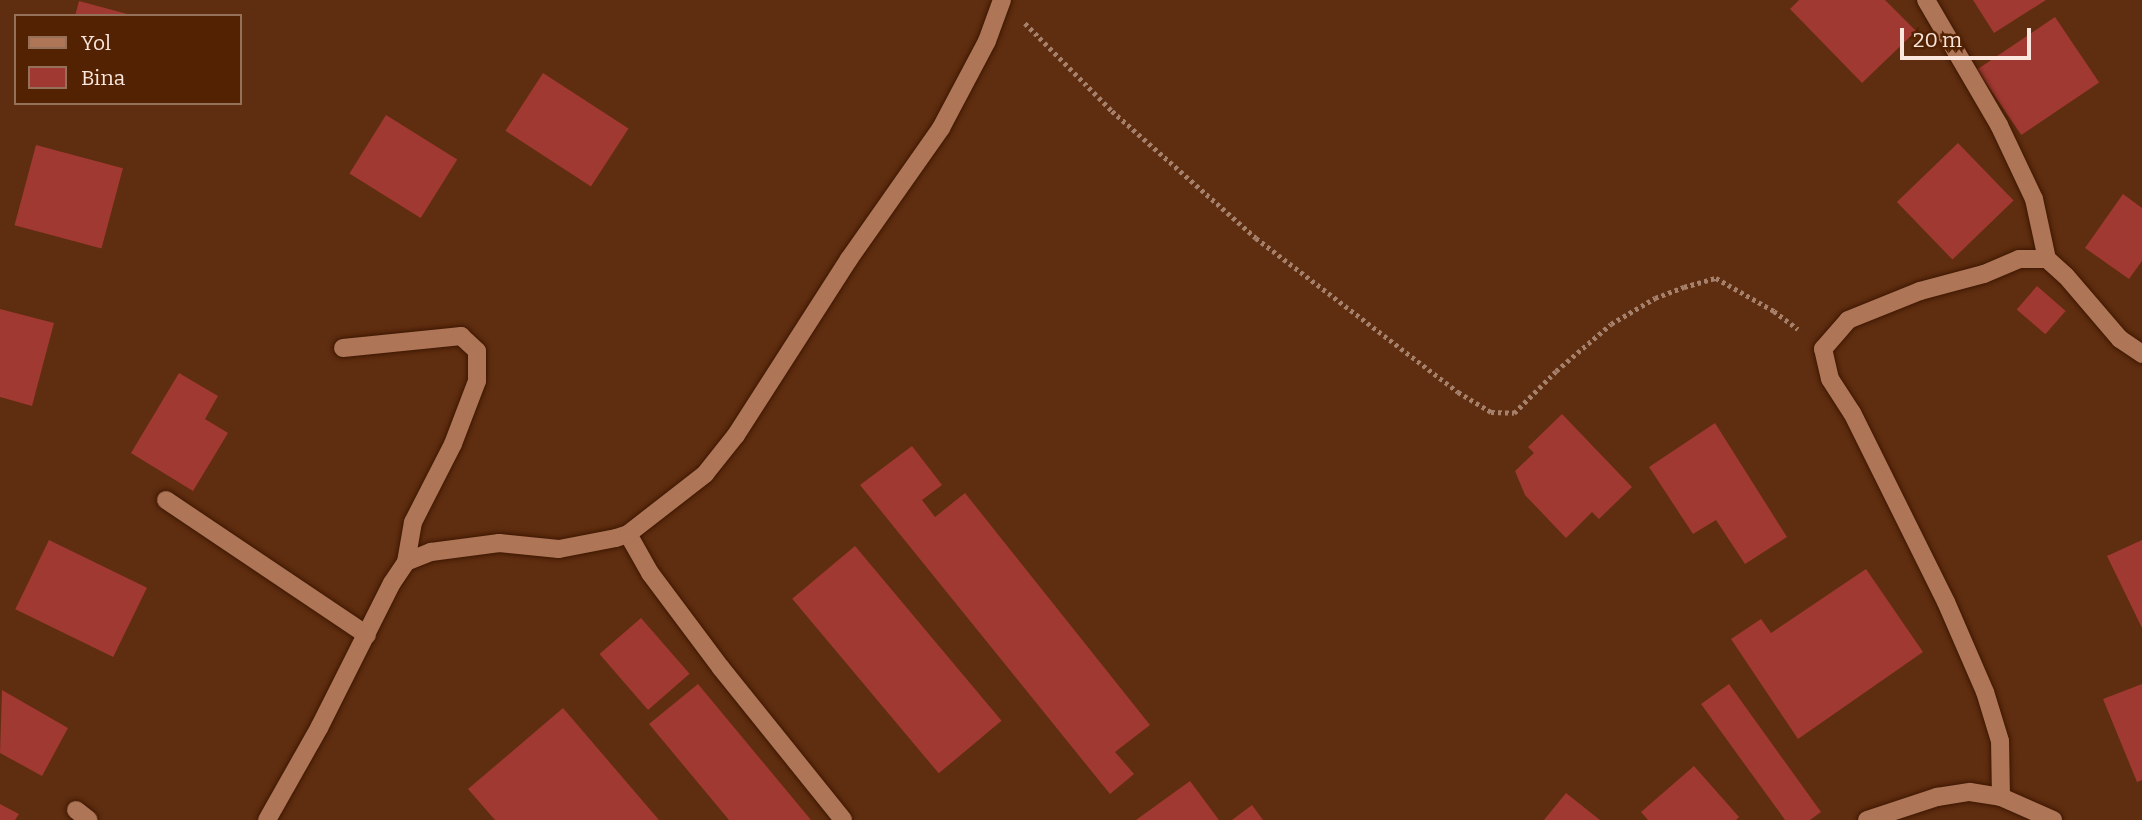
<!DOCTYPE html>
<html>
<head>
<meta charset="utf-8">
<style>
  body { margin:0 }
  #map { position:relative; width:2142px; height:820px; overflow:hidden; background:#5f2d0f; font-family:Bitter,serif }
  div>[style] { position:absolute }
  .building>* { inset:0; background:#a03931; transform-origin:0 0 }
  .path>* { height:4.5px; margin-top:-2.25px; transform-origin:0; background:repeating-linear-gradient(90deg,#a5806b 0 3.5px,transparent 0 7px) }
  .roads { filter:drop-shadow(0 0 2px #3d1702) drop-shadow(0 0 2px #3d1702) }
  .lane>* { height:18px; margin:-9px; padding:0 9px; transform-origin:9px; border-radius:9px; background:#ae7557 }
  .street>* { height:18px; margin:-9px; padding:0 9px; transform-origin:9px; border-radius:9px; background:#ae7557 }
  .secondary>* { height:18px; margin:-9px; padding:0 9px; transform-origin:9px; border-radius:9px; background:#ae7557 }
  span { translate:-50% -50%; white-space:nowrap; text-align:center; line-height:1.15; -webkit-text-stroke:7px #532202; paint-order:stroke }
  .legend { position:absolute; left:14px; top:14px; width:228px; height:91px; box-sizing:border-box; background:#532202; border:2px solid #96715a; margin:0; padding:9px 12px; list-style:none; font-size:21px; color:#fbe7dd }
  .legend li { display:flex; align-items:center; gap:14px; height:35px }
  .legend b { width:35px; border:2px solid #96715a }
  .scale { position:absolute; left:1900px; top:28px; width:131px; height:32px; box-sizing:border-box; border:4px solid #fbe7dd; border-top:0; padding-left:9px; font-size:21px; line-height:24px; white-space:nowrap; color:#fbe7dd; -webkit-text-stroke:5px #532202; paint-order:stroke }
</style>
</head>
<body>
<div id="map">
  <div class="building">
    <div style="clip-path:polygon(1799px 0,1885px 0,1916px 31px,1862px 83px,1790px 9px)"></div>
    <div style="clip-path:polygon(1973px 0,2046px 0,1994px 33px)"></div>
    <div style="clip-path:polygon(79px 1px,131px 15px,131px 16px,75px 16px)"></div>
    <div style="left:2055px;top:17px;width:79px;height:94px;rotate:56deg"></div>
    <div style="left:543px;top:73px;width:102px;height:69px;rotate:33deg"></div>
    <div style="left:386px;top:115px;width:84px;height:69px;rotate:32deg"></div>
    <div style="left:1958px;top:143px;width:80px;height:85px;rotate:46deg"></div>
    <div style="left:36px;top:145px;width:90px;height:83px;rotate:15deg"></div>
    <div style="clip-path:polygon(2123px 194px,2142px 208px,2142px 261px,2129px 279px,2085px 248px)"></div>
    <div style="left:2037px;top:286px;width:38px;height:31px;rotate:41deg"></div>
    <div style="clip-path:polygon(0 309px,54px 323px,32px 406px,0 397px)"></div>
    <div style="clip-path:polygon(179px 373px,218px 396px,205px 419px,228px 433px,193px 491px,131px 453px)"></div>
    <div style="clip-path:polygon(1562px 414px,1632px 487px,1599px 519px,1592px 512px,1566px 538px,1525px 495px,1515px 471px,1534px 453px,1528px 447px)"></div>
    <div style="clip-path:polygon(1715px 423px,1787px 537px,1745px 564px,1716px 520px,1693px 534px,1649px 467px)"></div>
    <div style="clip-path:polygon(912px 446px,942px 485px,922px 500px,935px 517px,965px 493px,1150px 725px,1115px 752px,1134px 774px,1110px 794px,860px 485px)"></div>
    <div style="left:49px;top:540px;width:109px;height:77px;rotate:26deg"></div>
    <div style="clip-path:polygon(2142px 540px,2142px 628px,2107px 556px)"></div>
    <div style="left:855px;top:546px;width:228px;height:82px;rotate:50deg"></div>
    <div style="clip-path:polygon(1866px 569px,1923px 652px,1798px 739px,1731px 639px,1761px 619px,1771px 633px)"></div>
    <div style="left:641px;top:618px;width:74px;height:55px;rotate:49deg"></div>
    <div style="clip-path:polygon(698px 684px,811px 820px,729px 820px,649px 724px)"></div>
    <div style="clip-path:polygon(1729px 684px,1821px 812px,1810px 820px,1785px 820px,1701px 704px)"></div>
    <div style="clip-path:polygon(2142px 684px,2142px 780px,2137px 782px,2103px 699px)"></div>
    <div style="clip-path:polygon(2px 690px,68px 728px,42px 776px,0 753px)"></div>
    <div style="clip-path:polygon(563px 708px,659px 820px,495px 820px,468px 789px)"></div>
    <div style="clip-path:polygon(1694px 766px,1739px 817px,1736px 820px,1648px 820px,1641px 812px)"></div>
    <div style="clip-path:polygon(1190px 781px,1219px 820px,1136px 820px)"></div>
    <div style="clip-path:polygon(1566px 793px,1600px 820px,1544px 820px)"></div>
    <div style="clip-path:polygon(0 804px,19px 814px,15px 820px,0 820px)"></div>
    <div style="clip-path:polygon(1252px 805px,1263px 820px,1232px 820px)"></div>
  </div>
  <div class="path">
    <div style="left:1025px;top:23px;width:124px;rotate:45.3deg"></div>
    <div style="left:1112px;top:111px;width:192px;rotate:41.4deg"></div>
    <div style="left:1256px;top:238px;width:254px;rotate:37.3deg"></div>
    <div style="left:1458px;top:392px;width:39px;rotate:31deg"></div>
    <div style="left:1491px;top:412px;width:23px;rotate:2deg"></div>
    <div style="left:1514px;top:413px;width:59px;rotate:-45deg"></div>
    <div style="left:1556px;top:371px;width:72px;rotate:-40.5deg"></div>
    <div style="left:1611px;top:324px;width:51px;rotate:-30.6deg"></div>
    <div style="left:1655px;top:298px;width:31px;rotate:-21deg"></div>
    <div style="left:1684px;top:287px;width:33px;rotate:-16deg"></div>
    <div style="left:1716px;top:278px;width:67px;rotate:29.6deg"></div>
    <div style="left:1774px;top:311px;width:30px;rotate:37deg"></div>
  </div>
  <div class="roads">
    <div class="lane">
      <div style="left:166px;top:500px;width:242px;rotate:33.9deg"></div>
      <div style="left:628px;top:534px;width:45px;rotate:60.6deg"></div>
      <div style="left:650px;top:573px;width:119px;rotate:53.2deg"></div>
      <div style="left:721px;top:668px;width:195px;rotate:51.2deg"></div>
      <div style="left:76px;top:810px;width:16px;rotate:38deg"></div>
    </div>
    <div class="street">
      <div style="left:1926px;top:0;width:145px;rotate:59.7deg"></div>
      <div style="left:1999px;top:125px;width:82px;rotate:64.7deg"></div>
      <div style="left:2034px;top:199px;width:61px;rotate:77.8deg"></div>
      <div style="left:343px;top:348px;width:119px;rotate:-5.8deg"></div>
      <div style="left:461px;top:336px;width:22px;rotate:43deg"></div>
      <div style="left:477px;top:351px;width:30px;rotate:90deg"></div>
      <div style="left:477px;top:381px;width:67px;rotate:110.9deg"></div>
      <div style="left:453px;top:444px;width:88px;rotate:117.1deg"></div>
      <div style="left:413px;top:522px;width:41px;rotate:99.9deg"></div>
      <div style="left:2001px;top:797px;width:56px;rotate:-91deg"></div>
      <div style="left:2000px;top:741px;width:51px;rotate:-107deg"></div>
      <div style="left:1985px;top:692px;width:98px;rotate:-113.4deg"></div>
      <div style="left:1946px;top:602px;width:211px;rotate:-116.4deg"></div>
      <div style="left:1852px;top:413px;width:40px;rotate:-122.9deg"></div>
      <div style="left:1830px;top:379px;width:31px;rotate:-103deg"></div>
      <div style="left:1823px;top:349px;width:38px;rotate:-49deg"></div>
      <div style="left:1848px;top:320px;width:78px;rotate:-21.9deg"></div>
      <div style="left:1920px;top:291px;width:66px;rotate:-14.9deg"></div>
      <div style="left:1984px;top:274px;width:38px;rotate:-23deg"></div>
      <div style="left:2019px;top:259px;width:28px"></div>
      <div style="left:2047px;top:259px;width:25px;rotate:42deg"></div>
      <div style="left:2066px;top:276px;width:83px;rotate:49.4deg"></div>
      <div style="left:2120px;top:339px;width:27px;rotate:34deg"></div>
    </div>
    <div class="secondary">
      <div style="left:267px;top:820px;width:106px;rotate:-60.5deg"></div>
      <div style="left:319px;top:728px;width:162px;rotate:-63.3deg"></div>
      <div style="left:392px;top:583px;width:25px;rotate:-56deg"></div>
      <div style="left:406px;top:562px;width:27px;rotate:-22deg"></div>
      <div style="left:431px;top:552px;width:69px;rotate:-7.5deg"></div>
      <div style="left:499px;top:543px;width:60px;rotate:5.7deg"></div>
      <div style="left:559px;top:549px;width:58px;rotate:-10.9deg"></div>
      <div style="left:616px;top:538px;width:13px;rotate:-18deg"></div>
      <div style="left:628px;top:534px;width:98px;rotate:-37.9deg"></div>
      <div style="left:705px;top:474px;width:50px;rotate:-51.5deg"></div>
      <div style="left:736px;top:435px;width:209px;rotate:-57.3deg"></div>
      <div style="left:849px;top:259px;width:160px;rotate:-54.9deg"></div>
      <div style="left:941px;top:128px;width:98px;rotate:-62.1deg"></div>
      <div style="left:987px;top:41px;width:44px;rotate:-69.9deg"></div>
      <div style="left:1867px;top:820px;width:74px;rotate:-18.2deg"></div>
      <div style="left:1937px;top:797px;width:33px;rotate:-9deg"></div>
      <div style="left:1970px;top:792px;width:31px;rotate:9deg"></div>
      <div style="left:2001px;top:797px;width:57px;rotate:23.9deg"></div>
    </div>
  </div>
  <ul class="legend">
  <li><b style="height:9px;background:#ae7557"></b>Yol</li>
  <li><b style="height:19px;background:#a03931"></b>Bina</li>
  </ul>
  <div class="scale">20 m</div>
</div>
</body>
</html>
